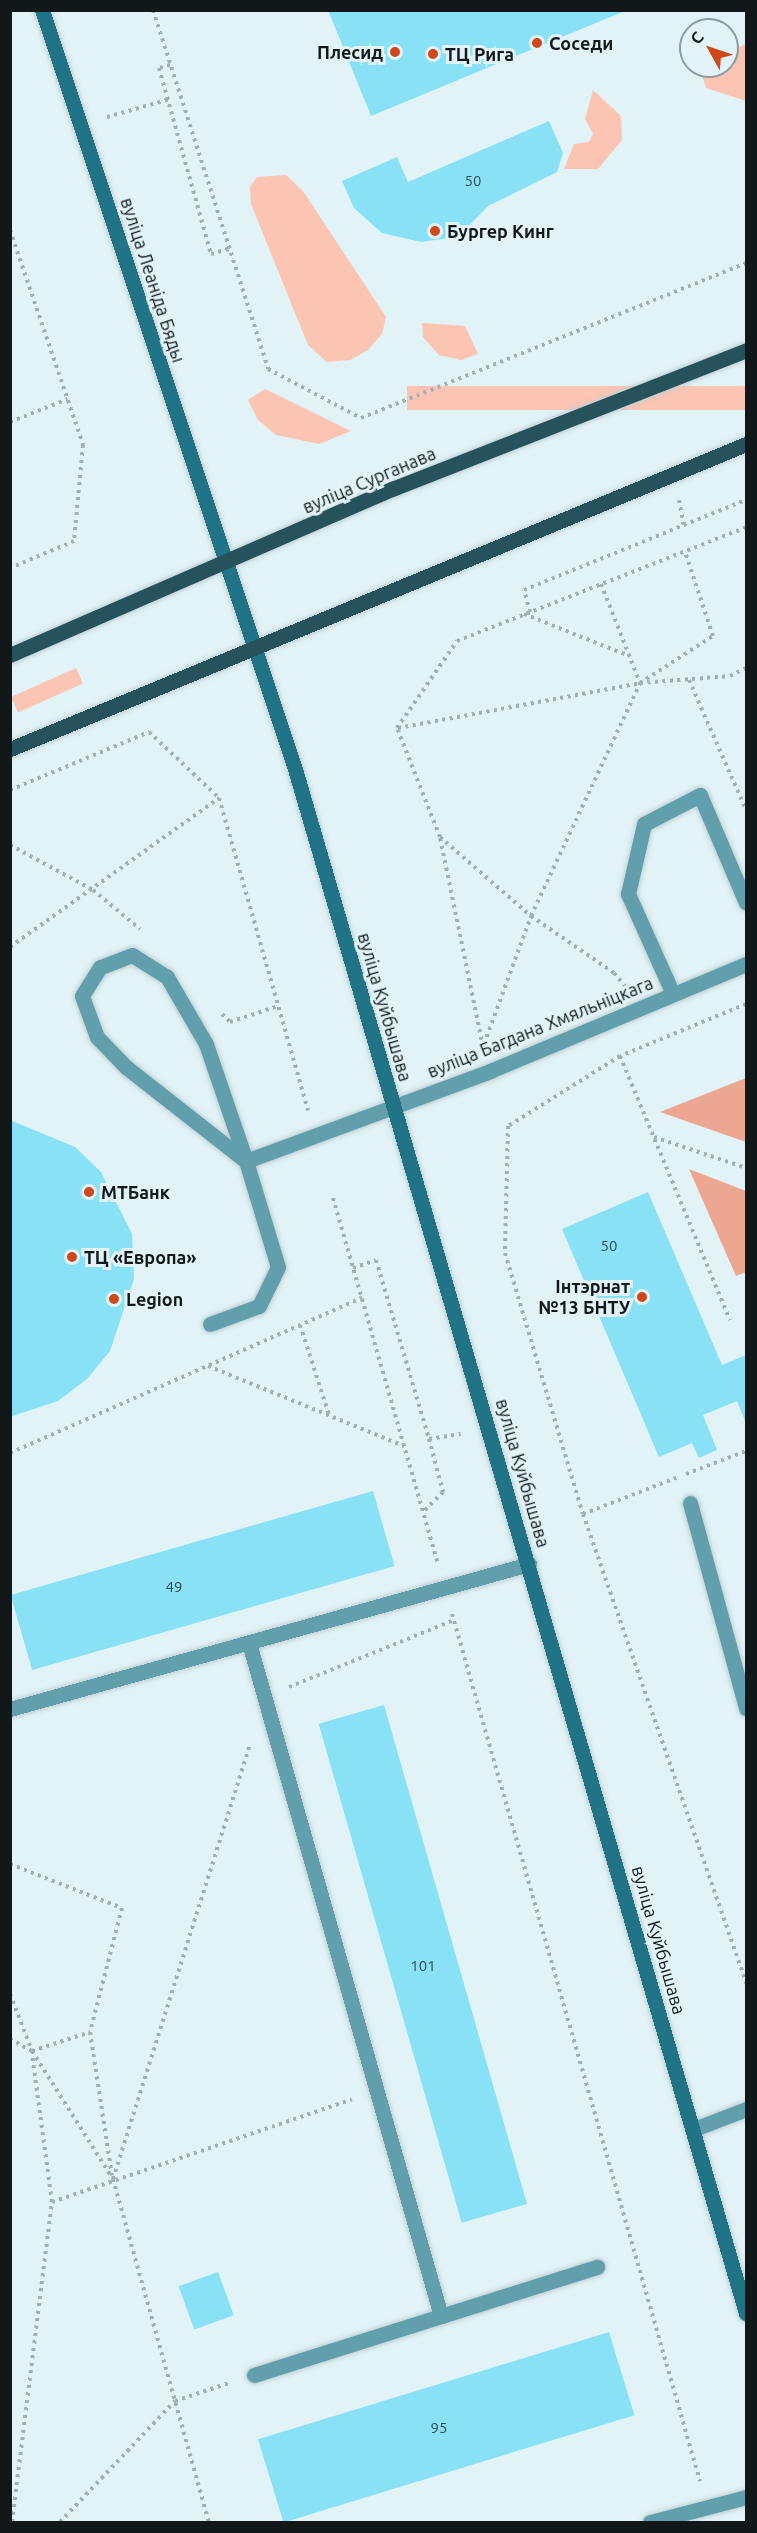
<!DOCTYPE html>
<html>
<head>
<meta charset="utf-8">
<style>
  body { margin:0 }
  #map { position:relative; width:757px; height:2533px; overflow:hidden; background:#e1f3f7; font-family:Ubuntu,sans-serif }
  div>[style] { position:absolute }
  .green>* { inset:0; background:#fbc4b3; transform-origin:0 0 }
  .forest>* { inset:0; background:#eda691 }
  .building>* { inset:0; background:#89e1f6; transform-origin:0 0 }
  .path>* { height:4px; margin-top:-2px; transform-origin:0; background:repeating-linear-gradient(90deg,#a2b0b3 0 3px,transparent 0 7.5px) }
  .roads { filter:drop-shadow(0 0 2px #c0d0d4) drop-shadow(0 0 2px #c0d0d4) }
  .lane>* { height:15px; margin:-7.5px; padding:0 7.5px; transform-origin:7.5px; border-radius:7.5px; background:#619fad }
  .street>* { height:15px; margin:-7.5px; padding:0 7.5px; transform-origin:7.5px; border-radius:7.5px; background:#619fad }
  .secondary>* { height:15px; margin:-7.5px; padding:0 7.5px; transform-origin:7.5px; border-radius:7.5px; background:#207486 }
  .primary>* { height:15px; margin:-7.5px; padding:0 7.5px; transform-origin:7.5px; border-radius:7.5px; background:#26525c }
  .dots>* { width:16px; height:16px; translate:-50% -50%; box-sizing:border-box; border:3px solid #e1f3f7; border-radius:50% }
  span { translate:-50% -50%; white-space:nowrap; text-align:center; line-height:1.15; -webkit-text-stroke:6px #e1f3f7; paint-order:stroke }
  .number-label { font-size:15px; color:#304a51 }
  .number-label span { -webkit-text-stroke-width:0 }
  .poi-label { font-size:18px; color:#12181a; font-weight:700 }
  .left { translate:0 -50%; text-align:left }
  .right { translate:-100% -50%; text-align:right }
  .street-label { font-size:18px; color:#12181a }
  .frame { position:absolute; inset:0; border:12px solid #12181a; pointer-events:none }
  .north { position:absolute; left:679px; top:18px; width:60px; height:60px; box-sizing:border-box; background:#e1f3f7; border:2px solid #8e9b9f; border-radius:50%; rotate:310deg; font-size:16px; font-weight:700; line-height:24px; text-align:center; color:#12181a }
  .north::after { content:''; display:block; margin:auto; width:21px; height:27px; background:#d0481a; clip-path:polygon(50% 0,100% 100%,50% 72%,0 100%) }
</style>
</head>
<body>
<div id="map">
  <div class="green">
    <div style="clip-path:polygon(746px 44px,746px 101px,706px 88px,699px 66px,727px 66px,727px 53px)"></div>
    <div style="clip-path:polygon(593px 90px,621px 116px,622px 140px,598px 169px,564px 169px,574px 144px,589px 142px,593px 134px,585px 119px)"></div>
    <div style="clip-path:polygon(286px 175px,303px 191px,386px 317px,382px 334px,368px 350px,350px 360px,327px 362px,308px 345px,251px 204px,250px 187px,257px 177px)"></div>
    <div style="clip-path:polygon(422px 323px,465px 326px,478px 354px,461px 360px,439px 355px,423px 337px)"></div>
    <div style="left:746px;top:386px;width:24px;height:339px;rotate:90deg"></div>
    <div style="clip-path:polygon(265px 389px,351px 431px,319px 444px,276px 435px,258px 420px,248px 400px)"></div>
    <div style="left:76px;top:668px;width:17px;height:71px;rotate:66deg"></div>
  </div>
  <div class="forest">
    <div style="clip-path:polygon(746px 1078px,746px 1142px,660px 1112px)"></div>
    <div style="clip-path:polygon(689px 1169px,746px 1191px,746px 1272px,736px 1276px)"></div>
  </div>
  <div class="building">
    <div style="clip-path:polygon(328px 10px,625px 10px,625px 11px,371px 116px)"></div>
    <div style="clip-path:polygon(549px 121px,563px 153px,557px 172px,488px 206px,464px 231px,449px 238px,421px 242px,382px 233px,354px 208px,342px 181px,397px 157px,408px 182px)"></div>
    <div style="clip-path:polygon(10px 1120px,75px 1147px,101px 1172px,132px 1234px,134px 1279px,110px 1351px,87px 1379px,58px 1401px,10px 1417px)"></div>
    <div style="clip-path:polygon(648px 1192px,722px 1365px,746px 1355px,746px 1423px,737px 1401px,703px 1415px,717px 1450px,699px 1458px,692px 1443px,659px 1457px,562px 1229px)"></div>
    <div style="left:373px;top:1491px;width:78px;height:377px;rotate:74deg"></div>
    <div style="left:384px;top:1705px;width:519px;height:68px;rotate:74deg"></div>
    <div style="left:218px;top:2272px;width:46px;height:42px;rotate:70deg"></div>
    <div style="left:609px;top:2332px;width:87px;height:367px;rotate:73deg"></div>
  </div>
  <div class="path">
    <div style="left:153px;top:10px;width:377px;rotate:72.2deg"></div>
    <div style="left:268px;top:369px;width:105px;rotate:27.8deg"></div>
    <div style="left:361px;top:418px;width:415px;rotate:-21.9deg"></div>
    <div style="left:170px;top:65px;width:11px;rotate:165deg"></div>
    <div style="left:159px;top:68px;width:193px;rotate:74.4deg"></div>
    <div style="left:211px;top:254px;width:19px;rotate:-16deg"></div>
    <div style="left:107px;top:117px;width:66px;rotate:-15.9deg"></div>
    <div style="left:10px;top:230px;width:227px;rotate:71.2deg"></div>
    <div style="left:83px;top:445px;width:96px;rotate:95.4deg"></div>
    <div style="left:74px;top:541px;width:69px;rotate:157.1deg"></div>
    <div style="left:10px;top:422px;width:62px;rotate:-21.6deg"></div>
    <div style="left:679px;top:500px;width:26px;rotate:79deg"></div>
    <div style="left:601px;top:584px;width:106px;rotate:68.5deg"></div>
    <div style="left:530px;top:612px;width:23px;rotate:-105deg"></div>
    <div style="left:524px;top:590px;width:240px;rotate:-22.1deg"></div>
    <div style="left:524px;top:614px;width:113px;rotate:21.8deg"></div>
    <div style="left:689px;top:680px;width:142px;rotate:66.3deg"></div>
    <div style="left:398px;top:728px;width:246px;rotate:-10.5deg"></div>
    <div style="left:640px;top:683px;width:90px;rotate:-4.4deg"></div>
    <div style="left:730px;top:676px;width:18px;rotate:-27deg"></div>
    <div style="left:10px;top:790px;width:151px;rotate:-22.6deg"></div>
    <div style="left:149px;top:732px;width:96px;rotate:43.3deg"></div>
    <div style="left:219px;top:798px;width:325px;rotate:74.1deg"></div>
    <div style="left:440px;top:837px;width:121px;rotate:41deg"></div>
    <div style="left:531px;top:916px;width:101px;rotate:34.5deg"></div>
    <div style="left:614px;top:973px;width:17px;rotate:50deg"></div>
    <div style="left:10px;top:845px;width:94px;rotate:28.5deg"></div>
    <div style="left:93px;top:890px;width:61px;rotate:39.7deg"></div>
    <div style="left:10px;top:947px;width:257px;rotate:-35.5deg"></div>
    <div style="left:746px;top:1004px;width:136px;rotate:157.6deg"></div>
    <div style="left:620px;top:1056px;width:132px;rotate:148deg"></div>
    <div style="left:508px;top:1126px;width:127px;rotate:91.4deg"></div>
    <div style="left:505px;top:1253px;width:272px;rotate:73.4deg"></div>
    <div style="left:583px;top:1514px;width:497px;rotate:70.8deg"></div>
    <div style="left:222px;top:1014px;width:11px;rotate:45deg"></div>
    <div style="left:230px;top:1022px;width:51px;rotate:-18.4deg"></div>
    <div style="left:484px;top:1044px;width:136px;rotate:-69.8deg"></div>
    <div style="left:531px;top:916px;width:257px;rotate:-64.9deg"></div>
    <div style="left:640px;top:683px;width:87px;rotate:-32.8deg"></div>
    <div style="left:713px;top:636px;width:89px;rotate:-108.4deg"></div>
    <div style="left:483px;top:1047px;width:214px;rotate:-101.6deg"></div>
    <div style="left:440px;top:837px;width:117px;rotate:-111.5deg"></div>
    <div style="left:397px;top:728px;width:106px;rotate:-55.4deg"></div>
    <div style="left:457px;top:641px;width:311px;rotate:-21.5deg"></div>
    <div style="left:620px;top:1056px;width:286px;rotate:67.4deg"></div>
    <div style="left:654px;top:1137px;width:97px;rotate:18.6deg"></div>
    <div style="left:333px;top:1198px;width:378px;rotate:74deg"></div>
    <div style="left:353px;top:1268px;width:24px;rotate:-19deg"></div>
    <div style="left:376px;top:1260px;width:187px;rotate:73.5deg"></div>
    <div style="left:429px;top:1439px;width:55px;rotate:75.2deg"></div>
    <div style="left:443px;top:1492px;width:28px;rotate:135deg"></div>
    <div style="left:300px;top:1325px;width:95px;rotate:72.1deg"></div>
    <div style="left:208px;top:1366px;width:212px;rotate:22.2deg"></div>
    <div style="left:429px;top:1439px;width:32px;rotate:-9deg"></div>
    <div style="left:10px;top:1453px;width:385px;rotate:-23.8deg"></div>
    <div style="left:686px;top:1474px;width:64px;rotate:-21deg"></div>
    <div style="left:583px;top:1514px;width:100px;rotate:-21.2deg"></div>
    <div style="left:452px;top:1614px;width:902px;rotate:74.04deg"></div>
    <div style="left:289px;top:1687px;width:178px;rotate:-22.1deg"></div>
    <div style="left:10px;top:1864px;width:120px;rotate:21.4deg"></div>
    <div style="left:122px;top:1908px;width:128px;rotate:104.5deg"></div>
    <div style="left:10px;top:1994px;width:61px;rotate:68.9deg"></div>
    <div style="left:32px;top:2051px;width:25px;rotate:-151deg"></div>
    <div style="left:32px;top:2051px;width:151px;rotate:57.7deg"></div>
    <div style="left:113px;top:2179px;width:356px;rotate:74.4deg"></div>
    <div style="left:32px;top:2051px;width:61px;rotate:-18.1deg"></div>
    <div style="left:90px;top:2032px;width:145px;rotate:81.3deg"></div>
    <div style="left:113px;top:2179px;width:453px;rotate:-72.5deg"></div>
    <div style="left:52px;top:2202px;width:317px;rotate:-18.9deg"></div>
    <div style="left:12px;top:2522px;width:322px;rotate:-82.9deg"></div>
    <div style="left:52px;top:2202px;width:149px;rotate:-97.7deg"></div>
    <div style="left:60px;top:2522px;width:167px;rotate:-46.5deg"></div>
    <div style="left:175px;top:2401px;width:57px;rotate:-18.4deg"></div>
  </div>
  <div class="roads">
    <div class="lane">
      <div style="left:673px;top:994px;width:110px;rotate:-114.2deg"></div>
      <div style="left:628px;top:894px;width:72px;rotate:-77.1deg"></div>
      <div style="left:644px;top:824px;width:63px;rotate:-27.4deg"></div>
      <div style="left:700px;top:795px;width:117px;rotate:66.9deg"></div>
      <div style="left:210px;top:1324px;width:52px;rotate:-20.2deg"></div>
      <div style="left:259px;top:1306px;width:43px;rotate:-64deg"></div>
      <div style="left:278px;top:1267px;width:111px;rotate:-106.8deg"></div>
      <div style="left:246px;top:1161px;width:124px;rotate:-108.9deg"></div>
      <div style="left:206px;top:1044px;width:78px;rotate:-120.2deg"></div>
      <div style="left:167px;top:977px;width:41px;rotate:-147.8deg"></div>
      <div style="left:132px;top:955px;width:34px;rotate:159deg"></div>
      <div style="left:100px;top:967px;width:34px;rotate:122deg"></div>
      <div style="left:82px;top:996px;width:44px;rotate:69.9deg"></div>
      <div style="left:97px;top:1037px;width:42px;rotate:46deg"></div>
      <div style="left:126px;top:1067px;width:152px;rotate:38.1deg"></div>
      <div style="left:690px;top:1503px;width:213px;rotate:74.7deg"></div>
      <div style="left:249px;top:1643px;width:700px;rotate:74.08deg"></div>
      <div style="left:10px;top:1709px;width:539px;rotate:-15.61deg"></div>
      <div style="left:694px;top:2129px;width:56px;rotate:-21deg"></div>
      <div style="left:254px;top:2375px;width:360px;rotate:-17.5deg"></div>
      <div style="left:650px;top:2522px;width:99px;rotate:-14.6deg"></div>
    </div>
    <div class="street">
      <div style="left:246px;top:1161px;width:260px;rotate:-20.2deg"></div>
      <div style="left:490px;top:1071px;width:277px;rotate:-22.7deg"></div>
    </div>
    <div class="secondary">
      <div style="left:42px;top:10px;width:800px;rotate:71.57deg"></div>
      <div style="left:295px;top:769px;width:1609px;rotate:73.72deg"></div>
    </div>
    <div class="primary">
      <div style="left:10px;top:655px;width:417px;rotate:-23.5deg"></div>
      <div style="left:392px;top:489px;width:380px;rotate:-21.4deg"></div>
      <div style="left:10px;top:749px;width:797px;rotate:-22.51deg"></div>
    </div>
  </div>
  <div class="dots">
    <div style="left:537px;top:43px;background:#d0481a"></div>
    <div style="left:395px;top:52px;background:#d0481a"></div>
    <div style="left:433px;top:54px;background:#d0481a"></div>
    <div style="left:435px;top:231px;background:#d0481a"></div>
    <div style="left:89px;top:1192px;background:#d0481a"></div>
    <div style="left:72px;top:1257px;background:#d0481a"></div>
    <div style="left:642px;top:1297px;background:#d0481a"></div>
    <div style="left:114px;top:1299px;background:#d0481a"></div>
  </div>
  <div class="number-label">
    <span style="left:473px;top:181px">50</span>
    <span style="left:609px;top:1246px">50</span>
    <span style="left:174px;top:1587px">49</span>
    <span style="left:423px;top:1966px">101</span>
    <span style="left:439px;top:2428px">95</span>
  </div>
  <div class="poi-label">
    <span class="left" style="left:549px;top:43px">Соседи</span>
    <span class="right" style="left:383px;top:52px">Плесид</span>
    <span class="left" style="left:445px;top:54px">ТЦ Рига</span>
    <span class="left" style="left:447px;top:231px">Бургер Кинг</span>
    <span class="left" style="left:101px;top:1192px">МТБанк</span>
    <span class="left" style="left:84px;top:1257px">ТЦ «Европа»</span>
    <span class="right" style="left:630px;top:1297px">Інтэрнат<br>№13 БНТУ</span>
    <span class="left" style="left:126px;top:1299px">Legion</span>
  </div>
  <div class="street-label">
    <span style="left:153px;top:280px;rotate:72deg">вуліца Леаніда Бяды</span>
    <span style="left:369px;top:480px;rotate:-23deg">вуліца Сурганава</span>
    <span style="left:385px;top:1007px;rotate:74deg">вуліца Куйбышава</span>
    <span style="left:540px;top:1027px;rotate:-22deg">вуліца Багдана Хмяльніцкага</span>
    <span style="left:523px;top:1473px;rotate:74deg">вуліца Куйбышава</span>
    <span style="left:659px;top:1940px;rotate:74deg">вуліца Куйбышава</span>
  </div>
  <div class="frame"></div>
  <div class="north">С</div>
</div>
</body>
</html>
